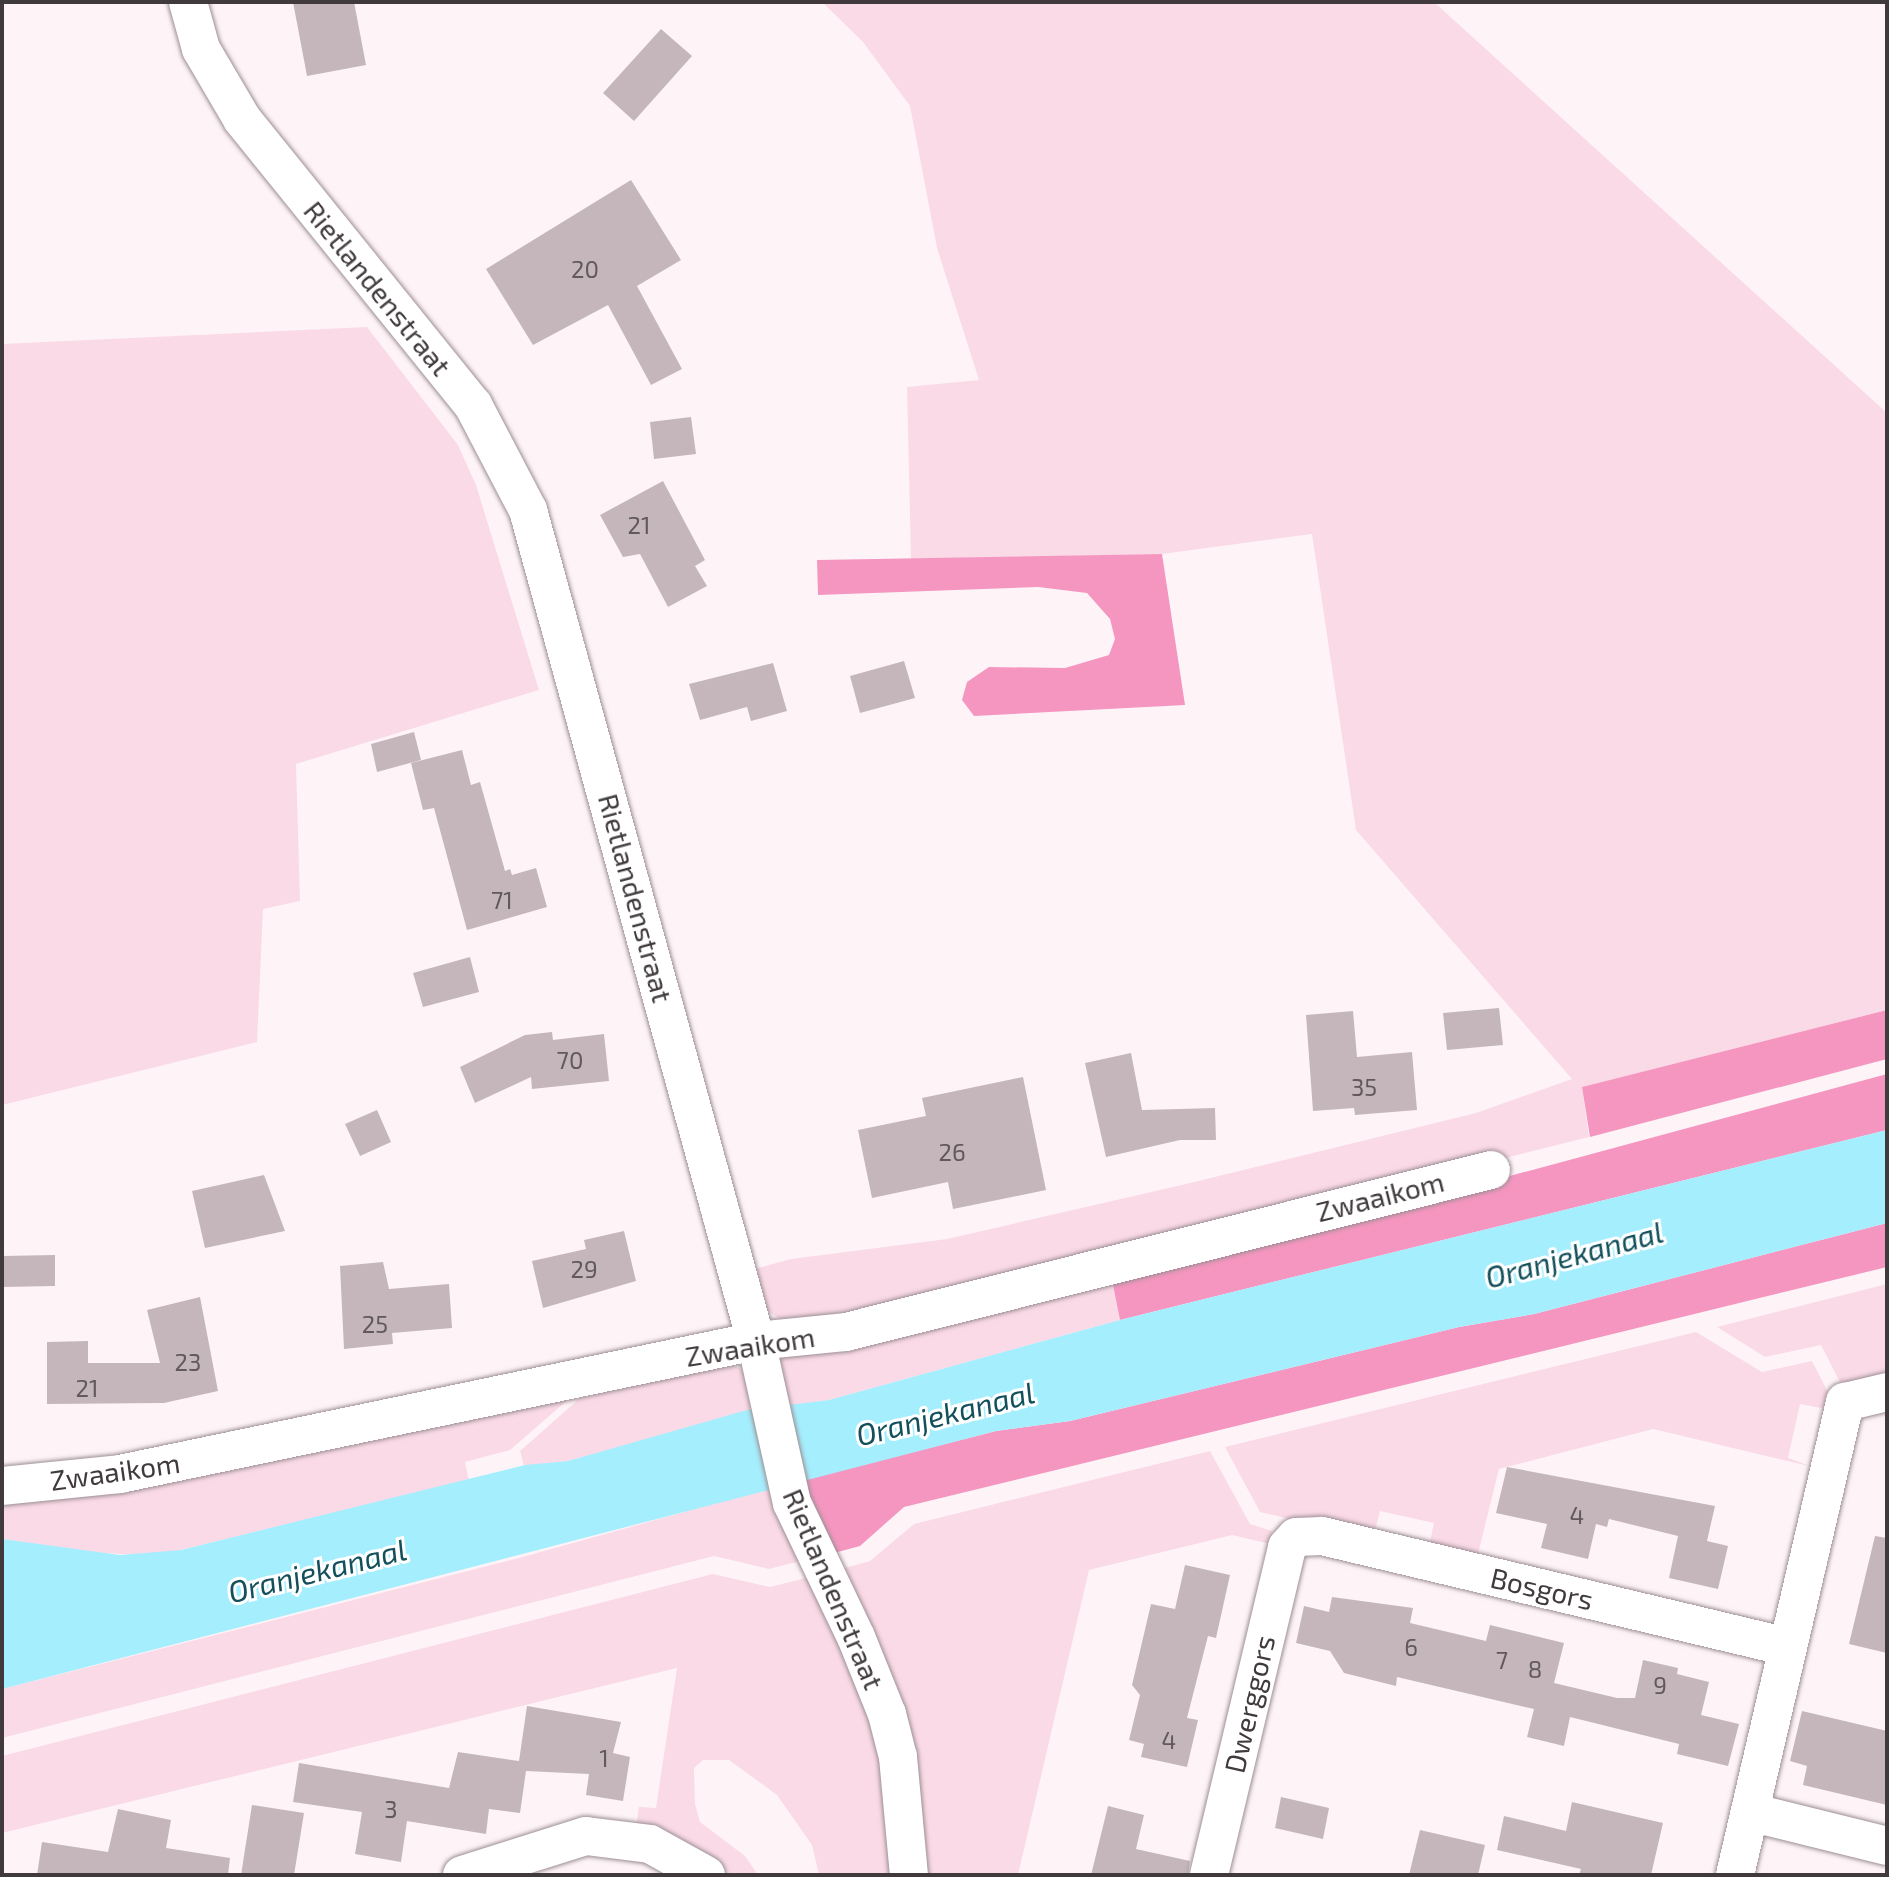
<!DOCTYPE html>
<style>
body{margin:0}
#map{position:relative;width:1889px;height:1877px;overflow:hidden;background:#fef4f8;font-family:"Exo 2",sans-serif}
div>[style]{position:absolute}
.green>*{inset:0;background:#fadae7}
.forest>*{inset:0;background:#f596c0}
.water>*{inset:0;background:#a5eefd}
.building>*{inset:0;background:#c5b6bc}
.roads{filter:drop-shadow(0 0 2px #9d8f94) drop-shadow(0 0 2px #9d8f94)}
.minor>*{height:38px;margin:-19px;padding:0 19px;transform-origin:19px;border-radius:19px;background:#fff}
span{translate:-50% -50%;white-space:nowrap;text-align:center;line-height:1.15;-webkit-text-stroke:6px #fff;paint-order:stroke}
.number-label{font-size:24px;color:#61595d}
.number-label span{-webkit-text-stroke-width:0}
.street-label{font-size:28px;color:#403a3d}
.water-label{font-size:30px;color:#13505b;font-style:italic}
.frame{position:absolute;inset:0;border:4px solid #403a3d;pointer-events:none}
</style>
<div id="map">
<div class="green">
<div style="clip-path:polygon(822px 2px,1434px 2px,1887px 413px,1887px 1010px,1582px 1087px,1589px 1137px,918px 1306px,786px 1323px,765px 1309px,748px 1271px,791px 1259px,947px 1239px,1186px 1184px,1476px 1113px,1572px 1079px,1356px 830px,1312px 534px,1162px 554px,911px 559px,907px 387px,979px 380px,937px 248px,910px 106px,863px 42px)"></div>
<div style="clip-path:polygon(367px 327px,458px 445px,476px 485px,539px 690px,296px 764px,300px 901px,263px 909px,257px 1042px,2px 1105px,2px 344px)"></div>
<div style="clip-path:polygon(1110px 1270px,1120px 1320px,829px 1400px,779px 1407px,781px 1357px)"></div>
<div style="clip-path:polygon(1887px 1284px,1887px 1381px,1845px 1392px,1821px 1345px,1765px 1357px,1717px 1327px)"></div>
<div style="clip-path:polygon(1696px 1332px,1762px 1372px,1812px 1361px,1830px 1396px,1826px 1409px,1800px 1404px,1788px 1458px,1813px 1467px,1653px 1429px,1499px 1469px,1476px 1562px,1428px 1551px,1434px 1523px,1380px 1511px,1373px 1538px,1260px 1512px,1225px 1447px)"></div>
<div style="clip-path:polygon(727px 1363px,744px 1370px,760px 1409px,568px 1461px,524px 1466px,520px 1451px,580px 1398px,593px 1396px,595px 1387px)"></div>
<div style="clip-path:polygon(578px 1391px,510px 1450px,465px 1462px,469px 1481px,155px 1556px,87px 1552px,2px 1539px,2px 1492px)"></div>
<div style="clip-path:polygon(1210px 1451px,1250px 1524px,1272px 1531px,1270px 1544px,1232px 1535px,1089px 1570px,1018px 1875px,920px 1875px,841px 1569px,870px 1561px,914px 1524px)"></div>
<div style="clip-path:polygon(774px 1487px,804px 1560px,769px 1569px,714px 1556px,2px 1738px,2px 1689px,519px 1558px)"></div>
<div style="clip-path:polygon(713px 1574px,770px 1587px,813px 1576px,878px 1733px,892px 1875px,819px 1875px,812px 1845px,777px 1795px,729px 1760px,703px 1760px,694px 1768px,695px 1804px,700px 1822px,745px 1856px,758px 1875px,724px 1875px,636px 1827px,639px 1807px,656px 1808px,677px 1668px,2px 1833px,2px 1756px)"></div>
</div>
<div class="forest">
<div style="clip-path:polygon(1162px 554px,1185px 705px,974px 716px,962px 700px,967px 682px,989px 667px,1065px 668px,1109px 655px,1115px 639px,1110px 619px,1087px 593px,1038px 587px,818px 595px,817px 560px)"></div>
<div style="clip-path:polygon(1887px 1010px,1887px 1059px,1590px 1137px,1582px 1087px)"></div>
<div style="clip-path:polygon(1887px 1074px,1887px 1130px,1120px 1320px,1110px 1270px,1495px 1180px)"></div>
<div style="clip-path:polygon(1887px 1223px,1887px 1267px,904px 1507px,860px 1546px,834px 1553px,799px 1481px,996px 1431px,1070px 1421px,1459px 1327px,1534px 1314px)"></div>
</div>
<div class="water">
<div style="clip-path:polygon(1887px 1130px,1887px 1223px,1534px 1314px,1459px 1327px,1070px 1421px,996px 1431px,2px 1689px,2px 1539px,120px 1555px,181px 1550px,525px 1465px,568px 1461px,747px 1410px,829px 1400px,1120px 1320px)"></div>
</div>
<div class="building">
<div style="clip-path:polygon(293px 2px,354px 2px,366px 65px,307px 76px)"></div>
<div style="clip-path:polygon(661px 29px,692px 56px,634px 121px,603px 93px)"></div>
<div style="clip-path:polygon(631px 180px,681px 260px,637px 286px,682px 369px,651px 385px,608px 305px,533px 345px,486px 269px)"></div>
<div style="clip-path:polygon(691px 417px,696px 454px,654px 459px,650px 422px)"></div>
<div style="clip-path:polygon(663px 481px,705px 560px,695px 566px,707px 586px,668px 607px,640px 554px,623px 557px,600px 515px)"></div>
<div style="clip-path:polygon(904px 661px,915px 698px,860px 713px,850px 676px)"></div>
<div style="clip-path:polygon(773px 663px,787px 711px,751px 721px,747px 707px,700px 720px,689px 684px)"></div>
<div style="clip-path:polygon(414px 732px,421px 760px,377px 772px,371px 744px)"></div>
<div style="clip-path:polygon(462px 750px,471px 785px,480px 782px,505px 871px,510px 869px,512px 875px,536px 868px,547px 907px,467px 930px,434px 808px,423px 810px,411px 763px)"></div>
<div style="clip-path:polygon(470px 957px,479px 992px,423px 1007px,413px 973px)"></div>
<div style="clip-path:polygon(1499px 1008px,1503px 1045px,1447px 1050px,1443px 1013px)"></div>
<div style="clip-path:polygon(1353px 1011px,1357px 1057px,1412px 1052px,1417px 1110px,1355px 1115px,1354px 1108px,1313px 1111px,1306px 1015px)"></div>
<div style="clip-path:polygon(552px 1032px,553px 1040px,604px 1034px,609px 1081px,532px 1089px,531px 1077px,475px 1103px,460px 1067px,525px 1035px)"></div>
<div style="clip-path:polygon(1131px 1053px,1142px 1110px,1215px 1108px,1216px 1140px,1180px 1140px,1106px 1157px,1085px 1063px)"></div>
<div style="clip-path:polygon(1023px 1077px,1046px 1190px,953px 1209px,948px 1182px,872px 1198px,858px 1130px,926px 1116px,922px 1098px)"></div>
<div style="clip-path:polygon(377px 1110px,391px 1142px,360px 1156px,345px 1124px)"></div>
<div style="clip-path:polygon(264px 1175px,285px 1231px,205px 1248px,192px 1191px)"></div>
<div style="clip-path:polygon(624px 1231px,636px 1281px,543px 1308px,532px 1261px,586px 1249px,584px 1240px)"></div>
<div style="clip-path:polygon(55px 1255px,55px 1286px,2px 1287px,2px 1256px)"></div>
<div style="clip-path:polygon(383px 1262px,389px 1289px,449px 1284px,452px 1328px,392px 1333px,393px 1344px,344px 1349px,340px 1266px)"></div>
<div style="clip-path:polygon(200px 1297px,218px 1391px,164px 1403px,47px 1404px,47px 1342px,88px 1341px,88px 1363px,160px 1363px,147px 1310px)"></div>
<div style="clip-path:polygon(1507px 1467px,1715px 1506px,1707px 1541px,1728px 1546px,1718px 1589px,1669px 1578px,1678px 1536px,1609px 1519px,1607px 1527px,1596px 1524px,1588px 1559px,1541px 1548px,1547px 1524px,1496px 1513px)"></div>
<div style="clip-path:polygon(1875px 1536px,1887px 1538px,1887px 1653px,1849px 1644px)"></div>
<div style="clip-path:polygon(1185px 1565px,1230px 1575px,1216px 1638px,1208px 1636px,1187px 1718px,1198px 1720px,1187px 1767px,1141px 1757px,1144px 1744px,1129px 1740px,1140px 1695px,1132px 1685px,1151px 1604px,1175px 1609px)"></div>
<div style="clip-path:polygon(1332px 1597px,1413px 1608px,1410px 1623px,1486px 1641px,1490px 1625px,1564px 1643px,1554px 1683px,1617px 1698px,1635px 1698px,1643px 1660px,1678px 1668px,1677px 1674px,1709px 1682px,1701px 1715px,1739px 1724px,1728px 1766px,1677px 1754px,1679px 1744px,1570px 1717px,1564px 1746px,1527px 1737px,1534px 1709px,1397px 1677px,1396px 1686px,1344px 1673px,1330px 1651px,1296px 1643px,1304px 1606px,1329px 1612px)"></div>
<div style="clip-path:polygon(527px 1706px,621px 1722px,613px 1753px,630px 1757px,623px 1801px,586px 1795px,589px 1774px,526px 1771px,520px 1813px,489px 1809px,486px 1834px,407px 1821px,401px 1862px,355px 1854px,362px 1812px,293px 1802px,299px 1763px,449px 1788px,458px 1752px,519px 1761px)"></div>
<div style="clip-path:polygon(1802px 1711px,1887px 1731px,1887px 1805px,1803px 1785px,1807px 1766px,1790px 1761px)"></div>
<div style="clip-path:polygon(1281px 1797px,1329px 1808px,1323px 1839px,1275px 1828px)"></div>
<div style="clip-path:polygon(1572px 1802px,1663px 1823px,1651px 1875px,1579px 1875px,1581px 1869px,1497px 1850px,1504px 1816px,1566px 1831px)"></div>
<div style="clip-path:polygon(252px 1805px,304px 1813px,294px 1875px,241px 1875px)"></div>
<div style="clip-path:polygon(1108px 1806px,1144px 1815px,1136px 1849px,1190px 1861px,1188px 1875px,1091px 1875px)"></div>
<div style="clip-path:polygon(118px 1809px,171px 1820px,166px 1848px,230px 1858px,228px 1875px,37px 1875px,42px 1842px,108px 1852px)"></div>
<div style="clip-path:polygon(1420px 1830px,1485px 1845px,1478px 1875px,1409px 1875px)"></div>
</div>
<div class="roads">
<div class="minor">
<div style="left:188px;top:2px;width:49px;rotate:74.5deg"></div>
<div style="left:201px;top:49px;width:81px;rotate:59.6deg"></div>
<div style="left:242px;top:119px;width:368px;rotate:51.1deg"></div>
<div style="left:473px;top:405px;width:119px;rotate:62.4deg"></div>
<div style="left:528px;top:510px;width:862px;rotate:74.66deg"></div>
<div style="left:756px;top:1341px;width:166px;rotate:77.5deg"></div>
<div style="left:792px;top:1503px;width:148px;rotate:64.5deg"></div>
<div style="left:856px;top:1637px;width:83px;rotate:68.1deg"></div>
<div style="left:887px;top:1714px;width:44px;rotate:75.7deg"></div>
<div style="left:898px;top:1757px;width:119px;rotate:84.7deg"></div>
<div style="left:2px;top:1486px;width:119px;rotate:-5.8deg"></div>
<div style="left:120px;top:1474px;width:650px;rotate:-11.81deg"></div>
<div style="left:756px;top:1341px;width:90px;rotate:-5.7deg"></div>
<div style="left:846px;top:1332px;width:665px;rotate:-14.1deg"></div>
<div style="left:1750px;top:1812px;width:141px;rotate:13.9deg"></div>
<div style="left:462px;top:1875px;width:130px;rotate:-17.5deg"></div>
<div style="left:586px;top:1836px;width:64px;rotate:7.1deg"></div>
<div style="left:650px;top:1844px;width:64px;rotate:29deg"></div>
<div style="left:1209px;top:1875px;width:337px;rotate:-76.6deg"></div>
<div style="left:1287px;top:1547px;width:13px;rotate:-48deg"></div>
<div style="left:1296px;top:1537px;width:26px;rotate:-2deg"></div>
<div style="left:1322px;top:1536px;width:479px;rotate:13.4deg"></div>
<div style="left:1735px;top:1875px;width:486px;rotate:-76.9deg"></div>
<div style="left:1845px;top:1402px;width:43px;rotate:-13.4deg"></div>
</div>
</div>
<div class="number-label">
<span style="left:585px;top:269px">20</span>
<span style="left:639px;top:525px">21</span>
<span style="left:502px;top:900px">71</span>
<span style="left:570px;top:1060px">70</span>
<span style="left:1364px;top:1087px">35</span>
<span style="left:952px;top:1152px">26</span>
<span style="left:584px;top:1269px">29</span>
<span style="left:375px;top:1324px">25</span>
<span style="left:188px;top:1362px">23</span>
<span style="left:87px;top:1388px">21</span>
<span style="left:1577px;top:1515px">4</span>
<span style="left:1411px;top:1647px">6</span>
<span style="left:1502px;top:1660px">7</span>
<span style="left:1535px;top:1669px">8</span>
<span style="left:1660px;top:1685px">9</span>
<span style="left:1169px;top:1740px">4</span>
<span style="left:604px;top:1758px">1</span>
<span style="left:391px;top:1809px">3</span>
</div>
<div class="street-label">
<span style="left:378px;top:288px;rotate:51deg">Rietlandenstraat</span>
<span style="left:636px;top:898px;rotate:75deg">Rietlandenstraat</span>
<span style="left:1380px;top:1196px;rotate:-14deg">Zwaaikom</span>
<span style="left:750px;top:1346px;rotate:-9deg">Zwaaikom</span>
<span style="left:115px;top:1471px;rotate:-8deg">Zwaaikom</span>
<span style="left:1542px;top:1588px;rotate:13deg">Bosgors</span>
<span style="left:834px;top:1589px;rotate:67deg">Rietlandenstraat</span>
<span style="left:1249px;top:1704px;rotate:-77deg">Dwerggors</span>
</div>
<div class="water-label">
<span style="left:1574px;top:1254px;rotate:-15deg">Oranjekanaal</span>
<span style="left:945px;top:1413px;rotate:-14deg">Oranjekanaal</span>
<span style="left:317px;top:1570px;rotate:-14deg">Oranjekanaal</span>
</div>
<div class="frame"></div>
</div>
